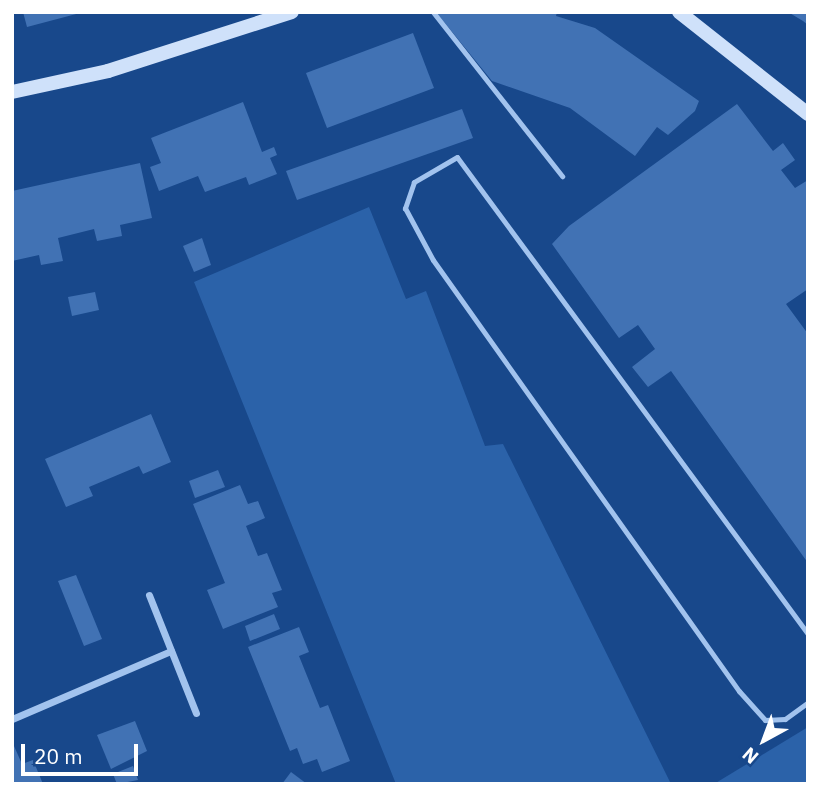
<!DOCTYPE html>
<style>
body{margin:0}
#map{position:relative;width:820px;height:796px;overflow:hidden;background:#18488b;font-family:"IBM Plex Sans",sans-serif}
div>[style]{position:absolute}
.green>*{inset:0;background:#2b62a9}
.building>*{inset:0;background:#4172b4}
.lane>*{height:5px;margin:-2.5px;padding:0 2.5px;transform-origin:2.5px;border-radius:2.5px;background:#a2c3ee}
.street>*{height:7px;margin:-3.5px;padding:0 3.5px;transform-origin:3.5px;border-radius:3.5px;background:#a2c3ee}
.secondary>*{height:14px;margin:-7px;padding:0 7px;transform-origin:7px;border-radius:7px;background:#cfe1fa}
span{translate:-50% -50%;white-space:nowrap;text-align:center;line-height:1.15;-webkit-text-stroke:7px #18488b;paint-order:stroke}
.frame{position:absolute;inset:0;border:14px solid #fff;pointer-events:none}
.north{position:absolute;left:729px;top:705px;width:70px;height:70px;-webkit-text-stroke:5px #18488b;paint-order:stroke;rotate:221deg;font-size:19px;font-weight:700;line-height:28px;text-align:center;color:#fff}
.north::after{content:'';display:block;margin:auto;width:24px;height:32px;background:#fff;clip-path:polygon(50% 0,100% 100%,50% 72%,0 100%)}
.scale{position:absolute;left:21px;top:744px;width:117px;height:32px;box-sizing:border-box;border:4px solid #fff;border-top:0;padding-left:9px;font-size:21px;line-height:24px;white-space:nowrap;color:#fff;-webkit-text-stroke:5px #18488b;paint-order:stroke}
</style>
<div id="map">
<div class="green">
<div style="clip-path:polygon(369px 207px,406px 299px,426px 291px,485px 446px,503px 444px,671px 784px,396px 784px,194px 282px)"></div>
<div style="clip-path:polygon(808px 727px,808px 784px,714px 784px)"></div>
</div>
<div class="building">
<div style="clip-path:polygon(23px 12px,80px 12px,80px 13px,27px 27px)"></div>
<div style="clip-path:polygon(436px 12px,557px 12px,556px 16px,595px 28px,699px 101px,695px 111px,668px 135px,657px 127px,635px 156px,570px 108px,492px 81px)"></div>
<div style="clip-path:polygon(788px 12px,808px 12px,808px 25px,803px 21px)"></div>
<div style="clip-path:polygon(413px 33px,434px 88px,327px 128px,306px 73px)"></div>
<div style="clip-path:polygon(243px 102px,262px 152px,274px 147px,277px 155px,270px 158px,277px 174px,249px 185px,246px 177px,205px 192px,198px 176px,159px 191px,150px 167px,161px 163px,151px 138px)"></div>
<div style="clip-path:polygon(737px 104px,773px 151px,783px 143px,795px 160px,781px 170px,795px 188px,808px 180px,808px 289px,786px 304px,808px 334px,808px 563px,671px 371px,648px 387px,632px 367px,655px 349px,638px 325px,619px 338px,552px 244px,569px 226px)"></div>
<div style="clip-path:polygon(462px 109px,473px 138px,297px 200px,286px 171px)"></div>
<div style="clip-path:polygon(140px 163px,152px 218px,120px 225px,122px 236px,97px 241px,94px 229px,58px 238px,63px 261px,41px 265px,39px 255px,12px 261px,12px 191px)"></div>
<div style="clip-path:polygon(202px 238px,211px 265px,194px 272px,183px 246px)"></div>
<div style="clip-path:polygon(95px 292px,99px 310px,72px 316px,68px 297px)"></div>
<div style="clip-path:polygon(151px 414px,171px 462px,143px 474px,139px 466px,89px 487px,93px 496px,66px 507px,45px 459px)"></div>
<div style="clip-path:polygon(218px 470px,225px 487px,195px 498px,189px 481px)"></div>
<div style="clip-path:polygon(240px 485px,248px 504px,258px 501px,265px 518px,246px 526px,258px 556px,267px 553px,282px 590px,272px 593px,278px 607px,223px 629px,207px 590px,225px 583px,193px 504px)"></div>
<div style="clip-path:polygon(76px 575px,102px 639px,84px 646px,58px 581px)"></div>
<div style="clip-path:polygon(274px 614px,280px 629px,250px 641px,245px 626px)"></div>
<div style="clip-path:polygon(299px 627px,309px 652px,299px 656px,320px 708px,328px 705px,350px 761px,322px 772px,317px 759px,303px 764px,297px 748px,290px 751px,248px 647px)"></div>
<div style="clip-path:polygon(135px 721px,147px 751px,111px 769px,97px 735px)"></div>
<div style="clip-path:polygon(14px 746px,22px 764px,33px 760px,43px 784px,12px 784px)"></div>
<div style="clip-path:polygon(133px 766px,138px 780px,117px 784px,113px 774px)"></div>
<div style="clip-path:polygon(291px 772px,307px 784px,282px 784px)"></div>
</div>
<div class="lane">
<div style="left:433px;top:12px;width:209px;rotate:51.8deg"></div>
<div style="left:808px;top:634px;width:592px;rotate:-126.35deg"></div>
<div style="left:457px;top:157px;width:50px;rotate:149.8deg"></div>
<div style="left:414px;top:182px;width:28px;rotate:109deg"></div>
<div style="left:405px;top:208px;width:59px;rotate:61.7deg"></div>
<div style="left:433px;top:260px;width:529px;rotate:54.63deg"></div>
<div style="left:739px;top:691px;width:39px;rotate:48deg"></div>
<div style="left:765px;top:720px;width:20px;rotate:-3deg"></div>
<div style="left:785px;top:719px;width:29px;rotate:-36deg"></div>
</div>
<div class="street">
<div style="left:149px;top:595px;width:127px;rotate:68.3deg"></div>
<div style="left:12px;top:719px;width:173px;rotate:-23.2deg"></div>
</div>
<div class="secondary">
<div style="left:679px;top:12px;width:164px;rotate:38.3deg"></div>
<div style="left:12px;top:92px;width:98px;rotate:-12.3deg"></div>
<div style="left:108px;top:71px;width:193px;rotate:-17.8deg"></div>
</div>
<div class="frame"></div>
<div class="north">N</div>
<div class="scale">20 m</div>
</div>
